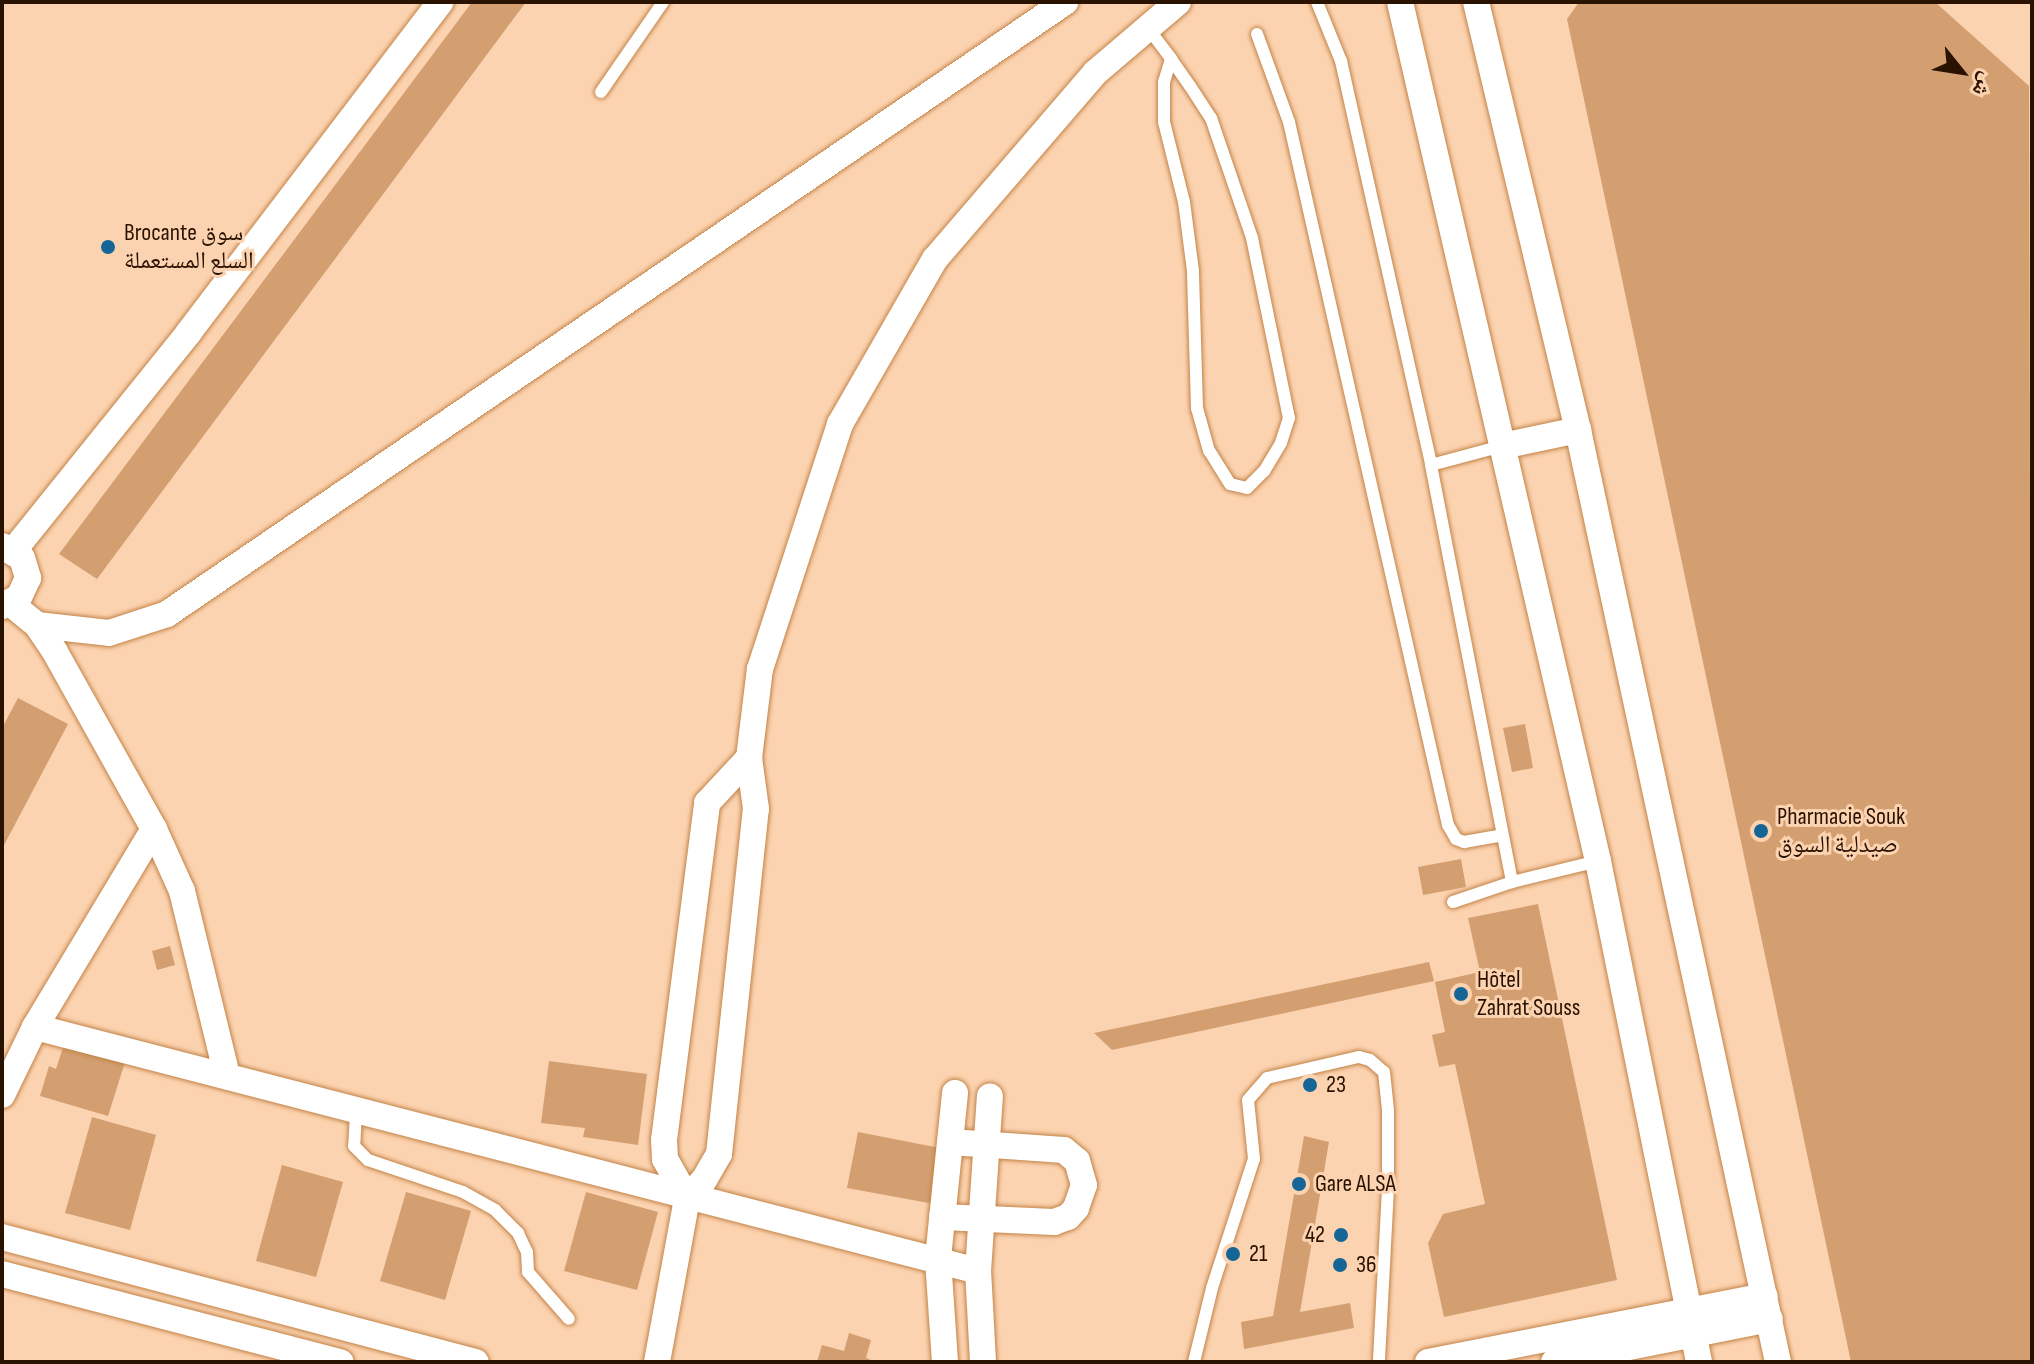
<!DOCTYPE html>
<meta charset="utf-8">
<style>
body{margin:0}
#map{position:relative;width:2034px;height:1364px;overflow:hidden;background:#fcd3b0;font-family:"Sofia Sans Condensed","Noto Naskh Arabic",sans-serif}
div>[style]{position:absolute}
.building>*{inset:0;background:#d39f71}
.roads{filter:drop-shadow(0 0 2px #c38347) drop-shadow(0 0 2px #c38347)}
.service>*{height:12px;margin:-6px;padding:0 6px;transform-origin:6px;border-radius:6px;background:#fff}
.minor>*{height:26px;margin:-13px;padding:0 13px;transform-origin:13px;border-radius:13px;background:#fff}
.dots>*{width:22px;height:22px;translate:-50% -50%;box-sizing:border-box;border:4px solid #fcd3b0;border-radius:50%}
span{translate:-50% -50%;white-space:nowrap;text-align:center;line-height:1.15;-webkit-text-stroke:6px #fcd3b0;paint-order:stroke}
.poi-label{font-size:24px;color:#2a1200}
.left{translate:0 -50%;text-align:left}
.right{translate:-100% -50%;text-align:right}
.frame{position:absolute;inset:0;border:4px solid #2a1200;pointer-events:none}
.north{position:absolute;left:1922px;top:32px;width:80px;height:80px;-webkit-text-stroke:6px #fcd3b0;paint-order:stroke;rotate:120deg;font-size:22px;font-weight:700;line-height:32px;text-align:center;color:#2a1200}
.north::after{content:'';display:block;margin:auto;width:28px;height:36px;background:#2a1200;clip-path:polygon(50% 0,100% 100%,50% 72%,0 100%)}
</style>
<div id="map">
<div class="building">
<div style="clip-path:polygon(472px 2px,526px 2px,97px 579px,59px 554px)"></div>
<div style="clip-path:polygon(1579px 2px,1935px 2px,2029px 86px,2032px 1362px,1851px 1362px,1567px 19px)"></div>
<div style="clip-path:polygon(18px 698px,68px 724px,2px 849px,2px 728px)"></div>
<div style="clip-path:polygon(1525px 724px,1533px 768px,1512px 772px,1503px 728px)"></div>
<div style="clip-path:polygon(1461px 859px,1466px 887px,1423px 895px,1418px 867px)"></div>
<div style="clip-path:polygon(1538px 904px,1617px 1280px,1444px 1317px,1428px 1243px,1443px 1214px,1485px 1204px,1455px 1064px,1439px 1067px,1432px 1035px,1445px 1032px,1435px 982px,1480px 972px,1468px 918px)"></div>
<div style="clip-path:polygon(170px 946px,175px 965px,157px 970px,152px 951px)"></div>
<div style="clip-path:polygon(1429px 962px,1434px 981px,1112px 1050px,1094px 1033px)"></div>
<div style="clip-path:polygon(65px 1041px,126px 1059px,108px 1116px,40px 1096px,49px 1066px,56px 1069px)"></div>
<div style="clip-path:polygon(549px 1061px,647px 1074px,638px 1145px,583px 1137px,585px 1128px,541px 1123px)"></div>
<div style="clip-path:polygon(92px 1117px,156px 1135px,130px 1230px,65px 1213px)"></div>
<div style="clip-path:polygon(858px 1132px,945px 1149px,934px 1204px,847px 1188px)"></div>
<div style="clip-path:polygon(1304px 1136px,1329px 1142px,1300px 1312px,1350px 1303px,1354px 1328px,1244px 1349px,1241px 1322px,1273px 1316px)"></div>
<div style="clip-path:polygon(282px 1165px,343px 1182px,316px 1277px,256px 1261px)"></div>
<div style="clip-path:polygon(406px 1192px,471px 1211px,445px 1300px,380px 1281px)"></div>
<div style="clip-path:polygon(586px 1192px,658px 1212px,637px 1290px,564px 1271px)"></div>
<div style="clip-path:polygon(849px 1333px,871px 1340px,866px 1358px,876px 1362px,817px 1362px,822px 1345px,844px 1351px)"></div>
</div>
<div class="roads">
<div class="service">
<div style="left:1317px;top:2px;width:64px;rotate:67.9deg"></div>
<div style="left:1341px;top:61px;width:414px;rotate:77.4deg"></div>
<div style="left:1431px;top:465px;width:425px;rotate:79deg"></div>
<div style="left:1148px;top:28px;width:39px;rotate:53deg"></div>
<div style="left:1171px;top:59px;width:33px;rotate:55deg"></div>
<div style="left:1190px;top:86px;width:38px;rotate:57deg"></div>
<div style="left:1211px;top:118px;width:127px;rotate:71.1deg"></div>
<div style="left:1252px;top:238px;width:184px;rotate:78.4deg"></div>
<div style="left:1289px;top:418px;width:26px;rotate:108deg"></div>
<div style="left:1281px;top:443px;width:33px;rotate:121deg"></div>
<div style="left:1264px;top:471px;width:24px;rotate:135deg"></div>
<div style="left:1247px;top:488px;width:17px;rotate:-167deg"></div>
<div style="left:1230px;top:484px;width:39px;rotate:-122deg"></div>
<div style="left:1209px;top:451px;width:45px;rotate:-105.6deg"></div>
<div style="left:1197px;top:408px;width:137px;rotate:-91.7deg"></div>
<div style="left:1193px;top:271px;width:70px;rotate:-97.4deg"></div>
<div style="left:1184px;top:202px;width:82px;rotate:-104deg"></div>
<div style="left:1164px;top:122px;width:40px;rotate:-90deg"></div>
<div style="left:1164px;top:82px;width:24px;rotate:-73deg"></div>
<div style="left:1257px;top:34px;width:94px;rotate:70deg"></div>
<div style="left:1289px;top:122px;width:721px;rotate:77.26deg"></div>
<div style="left:1448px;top:825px;width:16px;rotate:60deg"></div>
<div style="left:1456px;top:839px;width:9px;rotate:21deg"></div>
<div style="left:1464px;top:842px;width:39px;rotate:-10deg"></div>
<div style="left:601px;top:92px;width:109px;rotate:-55.4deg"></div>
<div style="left:1431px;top:465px;width:73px;rotate:-15deg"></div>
<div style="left:1453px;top:902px;width:62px;rotate:-18.7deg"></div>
<div style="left:1512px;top:882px;width:89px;rotate:-13.7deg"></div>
<div style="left:356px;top:1112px;width:34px;rotate:93deg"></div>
<div style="left:354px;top:1146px;width:20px;rotate:45deg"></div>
<div style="left:368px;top:1160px;width:100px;rotate:18.6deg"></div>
<div style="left:463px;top:1192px;width:37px;rotate:29deg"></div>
<div style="left:495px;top:1210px;width:33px;rotate:45deg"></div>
<div style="left:518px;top:1233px;width:21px;rotate:65deg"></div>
<div style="left:527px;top:1252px;width:20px;rotate:87deg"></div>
<div style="left:528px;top:1272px;width:62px;rotate:48.9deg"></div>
<div style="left:1194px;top:1362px;width:76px;rotate:-76.3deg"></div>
<div style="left:1212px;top:1288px;width:136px;rotate:-72deg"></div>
<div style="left:1254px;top:1159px;width:59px;rotate:-95.8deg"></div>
<div style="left:1248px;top:1100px;width:29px;rotate:-49deg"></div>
<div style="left:1267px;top:1078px;width:94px;rotate:-12.9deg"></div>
<div style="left:1359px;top:1057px;width:11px;rotate:15deg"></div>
<div style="left:1370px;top:1060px;width:18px;rotate:41deg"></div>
<div style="left:1384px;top:1072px;width:39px;rotate:84deg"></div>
<div style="left:1388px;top:1111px;width:77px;rotate:90deg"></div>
<div style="left:1388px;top:1188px;width:174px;rotate:93deg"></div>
</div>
<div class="minor">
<div style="left:1400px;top:2px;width:882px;rotate:77.02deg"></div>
<div style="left:1598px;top:861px;width:511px;rotate:78.6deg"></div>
<div style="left:1476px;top:2px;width:440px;rotate:76.6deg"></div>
<div style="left:1578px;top:430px;width:953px;rotate:77.89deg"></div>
<div style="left:1502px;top:446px;width:78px;rotate:-11.9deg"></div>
<div style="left:2px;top:546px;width:23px;rotate:31deg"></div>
<div style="left:22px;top:558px;width:21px;rotate:73deg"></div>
<div style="left:28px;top:578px;width:21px;rotate:115deg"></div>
<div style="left:19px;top:597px;width:19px;rotate:152deg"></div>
<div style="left:14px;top:550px;width:280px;rotate:-51.2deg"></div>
<div style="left:189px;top:332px;width:415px;rotate:-52.7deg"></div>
<div style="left:10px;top:603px;width:35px;rotate:39deg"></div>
<div style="left:37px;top:625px;width:32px;rotate:56deg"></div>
<div style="left:55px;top:652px;width:203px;rotate:60.8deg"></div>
<div style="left:154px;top:829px;width:68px;rotate:65.7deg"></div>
<div style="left:182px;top:891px;width:190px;rotate:76.3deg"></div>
<div style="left:37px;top:625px;width:72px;rotate:6.3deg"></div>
<div style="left:109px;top:633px;width:61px;rotate:-18.1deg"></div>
<div style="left:167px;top:614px;width:1087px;rotate:-34.27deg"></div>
<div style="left:35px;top:1027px;width:231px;rotate:-59deg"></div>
<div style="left:2px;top:1095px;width:76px;rotate:-64.1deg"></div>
<div style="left:35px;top:1027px;width:974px;rotate:14.51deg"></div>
<div style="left:687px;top:1198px;width:45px;rotate:-119.4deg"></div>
<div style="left:665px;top:1159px;width:19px;rotate:-93deg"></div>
<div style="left:664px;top:1140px;width:340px;rotate:-82.7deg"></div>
<div style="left:707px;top:803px;width:62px;rotate:-47deg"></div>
<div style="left:942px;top:1217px;width:112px;rotate:2.6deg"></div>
<div style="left:1054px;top:1222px;width:15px;rotate:-20deg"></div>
<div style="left:1068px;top:1217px;width:12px;rotate:-48deg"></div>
<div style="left:1076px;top:1208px;width:24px;rotate:-71deg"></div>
<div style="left:1084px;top:1185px;width:25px;rotate:-106deg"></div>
<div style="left:1077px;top:1161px;width:17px;rotate:-140deg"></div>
<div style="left:1064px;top:1150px;width:114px;rotate:-176deg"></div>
<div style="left:2px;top:1237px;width:490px;rotate:14.8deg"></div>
<div style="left:2px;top:1274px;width:350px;rotate:14.6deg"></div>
<div style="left:657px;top:1362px;width:167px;rotate:-79.6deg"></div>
<div style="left:687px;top:1198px;width:25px;rotate:-47deg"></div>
<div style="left:704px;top:1180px;width:30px;rotate:-60deg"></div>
<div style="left:719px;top:1154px;width:347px;rotate:-83.9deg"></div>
<div style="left:756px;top:809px;width:51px;rotate:-97.8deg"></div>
<div style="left:749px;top:758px;width:90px;rotate:-83deg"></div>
<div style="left:760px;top:669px;width:258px;rotate:-71.9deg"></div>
<div style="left:840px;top:424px;width:190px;rotate:-60.1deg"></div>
<div style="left:935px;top:259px;width:245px;rotate:-49.3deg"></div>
<div style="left:1095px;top:73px;width:109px;rotate:-40.5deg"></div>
<div style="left:945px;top:1362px;width:104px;rotate:-93.9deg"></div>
<div style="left:938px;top:1258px;width:166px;rotate:-84.1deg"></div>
<div style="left:983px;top:1362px;width:91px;rotate:-93.1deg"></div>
<div style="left:978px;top:1271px;width:175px;rotate:-86.1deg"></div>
<div style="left:1428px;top:1362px;width:343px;rotate:-11.1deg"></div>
<div style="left:1554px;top:1362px;width:220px;rotate:-11.3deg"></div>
</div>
</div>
<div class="dots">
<div style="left:108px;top:247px;background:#156597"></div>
<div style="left:1761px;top:831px;background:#156597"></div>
<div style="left:1461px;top:994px;background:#156597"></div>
<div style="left:1310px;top:1085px;background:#156597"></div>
<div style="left:1299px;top:1184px;background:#156597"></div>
<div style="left:1341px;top:1235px;background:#156597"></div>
<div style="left:1233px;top:1254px;background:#156597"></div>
<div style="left:1340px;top:1265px;background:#156597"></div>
</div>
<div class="poi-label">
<span class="left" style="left:124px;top:247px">Brocante سوق<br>السلع المستعملة</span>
<span class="left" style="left:1777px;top:831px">Pharmacie Souk<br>صيدلية السوق</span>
<span class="left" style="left:1477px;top:994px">Hôtel<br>Zahrat Souss</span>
<span class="left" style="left:1326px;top:1085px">23</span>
<span class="left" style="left:1315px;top:1184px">Gare ALSA</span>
<span class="right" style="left:1325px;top:1235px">42</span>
<span class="left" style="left:1249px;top:1254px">21</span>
<span class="left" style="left:1356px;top:1265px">36</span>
</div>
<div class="frame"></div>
<div class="north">ش</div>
</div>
